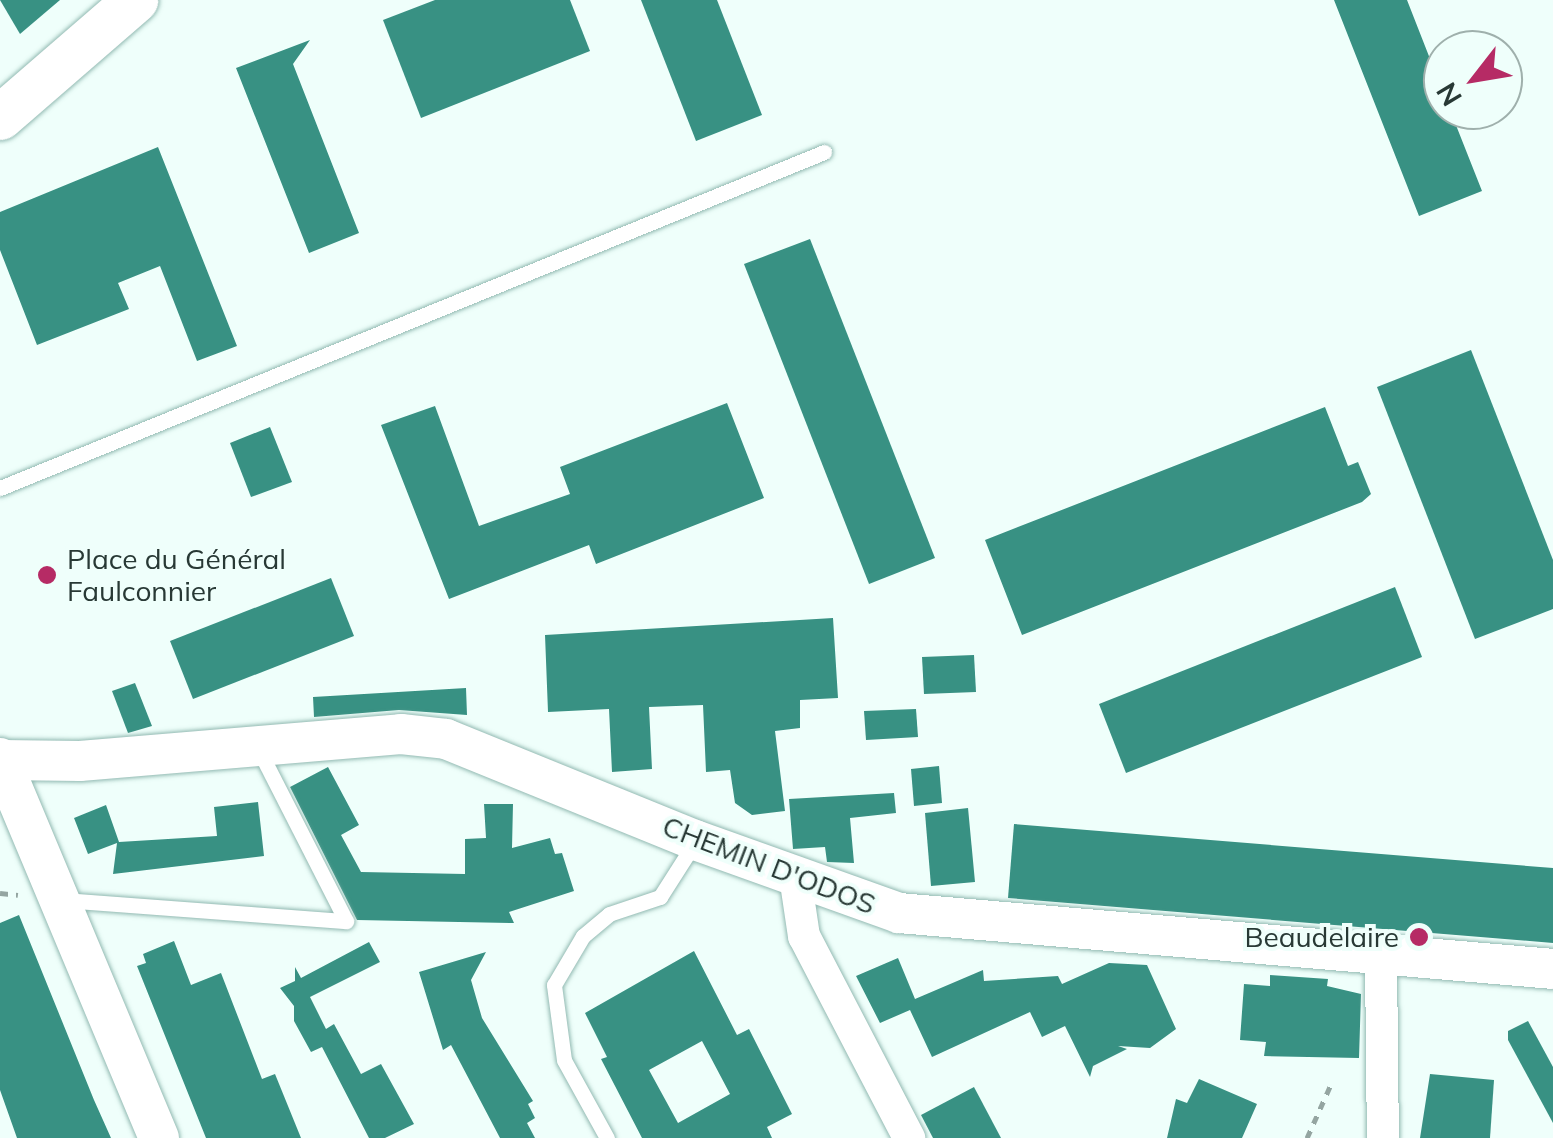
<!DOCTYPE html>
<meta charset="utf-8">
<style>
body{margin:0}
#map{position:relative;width:1553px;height:1138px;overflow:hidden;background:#effffb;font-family:Mulish,sans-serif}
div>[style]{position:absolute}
.building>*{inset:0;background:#389183}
.path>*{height:5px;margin-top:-2.5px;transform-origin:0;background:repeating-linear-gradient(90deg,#94a5a1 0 8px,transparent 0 16px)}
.roads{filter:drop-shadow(0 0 2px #92bab2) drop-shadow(0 0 2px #92bab2)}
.service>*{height:15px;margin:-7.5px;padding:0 7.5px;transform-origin:7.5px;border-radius:7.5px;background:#fff}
.minor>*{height:32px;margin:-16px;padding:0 16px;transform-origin:16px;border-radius:16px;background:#fff}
.tertiary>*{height:40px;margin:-20px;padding:0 20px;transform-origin:20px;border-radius:20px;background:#fff}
.secondary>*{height:45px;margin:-22.5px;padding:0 22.5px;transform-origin:22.5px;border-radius:22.5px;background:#fff}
.dots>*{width:28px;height:28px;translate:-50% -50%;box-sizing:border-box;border:5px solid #effffb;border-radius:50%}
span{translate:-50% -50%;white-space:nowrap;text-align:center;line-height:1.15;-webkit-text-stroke:8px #effffb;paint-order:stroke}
.poi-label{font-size:28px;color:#283935}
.left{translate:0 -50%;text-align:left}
.right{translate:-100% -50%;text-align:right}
.street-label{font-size:28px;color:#283935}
.north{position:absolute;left:1423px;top:30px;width:100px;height:100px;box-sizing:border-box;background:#effffb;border:2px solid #9fb0ac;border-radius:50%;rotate:239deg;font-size:28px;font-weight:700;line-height:40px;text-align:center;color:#283935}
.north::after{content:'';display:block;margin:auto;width:35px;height:45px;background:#b62b65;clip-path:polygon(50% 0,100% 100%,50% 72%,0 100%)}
</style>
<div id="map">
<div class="building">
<div style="clip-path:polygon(0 0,60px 0,20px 34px)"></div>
<div style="clip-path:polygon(435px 0,570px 0,590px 51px,421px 118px,383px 20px)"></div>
<div style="clip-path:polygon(641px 0,717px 0,762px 115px,696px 141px)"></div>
<div style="clip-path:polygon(1334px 0,1407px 0,1443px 92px,1443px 110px,1450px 110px,1482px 191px,1419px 216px)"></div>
<div style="clip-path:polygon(310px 40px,293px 64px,359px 233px,309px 253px,236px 68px)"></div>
<div style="clip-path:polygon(158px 147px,237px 346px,197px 361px,160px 266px,118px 283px,129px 309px,37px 345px,0 250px,0 212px)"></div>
<div style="clip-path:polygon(810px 239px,935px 558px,869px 584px,744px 264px)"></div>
<div style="clip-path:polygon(1471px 350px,1553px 560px,1553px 609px,1475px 639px,1377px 387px)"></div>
<div style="clip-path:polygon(727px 403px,764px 498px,596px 564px,589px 545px,449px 599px,381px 425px,435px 406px,479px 526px,570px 494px,560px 467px)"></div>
<div style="clip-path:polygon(1325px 407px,1348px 466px,1358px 462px,1371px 494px,1362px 502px,1022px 635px,985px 540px)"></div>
<div style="clip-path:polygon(270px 427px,292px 482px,251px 497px,230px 443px)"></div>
<div style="clip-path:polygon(331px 578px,354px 636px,193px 699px,170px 641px)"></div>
<div style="clip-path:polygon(1395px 587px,1422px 657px,1126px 773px,1099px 704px)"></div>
<div style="clip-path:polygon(833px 618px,838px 698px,800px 700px,800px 728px,775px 731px,785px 811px,752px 815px,735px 803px,730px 770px,706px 772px,703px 705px,649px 707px,652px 769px,612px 772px,609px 709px,548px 712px,545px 635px)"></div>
<div style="clip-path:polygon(974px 655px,976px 692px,924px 694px,922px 657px)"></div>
<div style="clip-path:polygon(135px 683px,152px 726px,128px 733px,112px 691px)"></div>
<div style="clip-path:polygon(466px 688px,467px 715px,399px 710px,314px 717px,313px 697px)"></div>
<div style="clip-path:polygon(916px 709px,918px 737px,866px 740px,864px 711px)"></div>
<div style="clip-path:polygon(939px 766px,942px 803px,914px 806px,911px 769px)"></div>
<div style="clip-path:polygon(328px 767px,359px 825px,341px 835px,361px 872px,465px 874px,465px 839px,486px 838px,484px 804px,513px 804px,512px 848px,550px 838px,555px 854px,562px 853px,574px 891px,509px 912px,514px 923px,357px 920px,290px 787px)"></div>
<div style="clip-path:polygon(894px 793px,896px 813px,850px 818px,854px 863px,827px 862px,825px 847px,793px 849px,789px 799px)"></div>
<div style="clip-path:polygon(258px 802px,264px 856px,113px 874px,117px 843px,88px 854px,74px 818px,106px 805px,119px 842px,217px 836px,214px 807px)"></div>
<div style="clip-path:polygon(968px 808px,975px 882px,931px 886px,925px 813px)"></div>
<div style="clip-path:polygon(1014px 824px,1553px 868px,1553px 943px,1008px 898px)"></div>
<div style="clip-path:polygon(19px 915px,94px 1100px,111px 1138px,17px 1138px,0 1090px,0 923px)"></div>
<div style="clip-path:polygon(174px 941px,191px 985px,221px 973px,262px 1079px,275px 1074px,301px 1138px,206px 1138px,137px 966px,146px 963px,143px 954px)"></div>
<div style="clip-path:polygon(369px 942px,380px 962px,310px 997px,326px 1029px,334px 1024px,361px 1074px,381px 1064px,414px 1124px,385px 1138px,369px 1138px,322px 1047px,311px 1052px,294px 1021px,294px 1006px,280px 988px,295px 981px,295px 967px,301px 978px)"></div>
<div style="clip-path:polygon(evenodd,694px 951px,737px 1035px,749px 1029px,792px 1114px,767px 1127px,772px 1138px,642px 1138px,601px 1059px,607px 1057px,585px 1013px,694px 951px,702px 1041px,730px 1094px,678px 1123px,649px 1070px,702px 1041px)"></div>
<div style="clip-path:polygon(486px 952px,471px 980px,482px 1018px,533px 1101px,528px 1104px,535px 1118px,527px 1123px,535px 1138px,500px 1138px,451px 1045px,443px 1050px,419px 972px)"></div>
<div style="clip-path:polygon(898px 958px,915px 999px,983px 970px,984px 981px,1058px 976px,1062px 984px,1109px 963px,1147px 965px,1176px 1029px,1150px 1048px,1118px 1046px,1127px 1049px,1093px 1066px,1090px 1077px,1065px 1026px,1042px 1037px,1030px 1012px,932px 1057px,910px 1010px,880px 1023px,856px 976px)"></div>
<div style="clip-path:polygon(1270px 975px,1328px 979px,1327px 986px,1361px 994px,1359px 1058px,1264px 1056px,1266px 1042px,1240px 1040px,1244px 984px,1270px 986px)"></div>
<div style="clip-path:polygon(1528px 1021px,1553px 1067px,1553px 1123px,1508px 1040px,1508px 1031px)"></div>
<div style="clip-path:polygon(1430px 1074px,1494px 1080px,1490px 1138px,1420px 1138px)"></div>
<div style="clip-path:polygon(1199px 1079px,1257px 1104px,1242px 1138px,1167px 1138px,1176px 1099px,1187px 1103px)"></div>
<div style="clip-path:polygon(974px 1087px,1001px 1138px,933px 1138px,921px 1115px)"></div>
</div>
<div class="path">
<div style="left:0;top:893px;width:18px;rotate:6deg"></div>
<div style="left:1307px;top:1138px;width:61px;rotate:-65.9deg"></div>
</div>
<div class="roads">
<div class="service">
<div style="left:0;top:488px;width:890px;rotate:-22.18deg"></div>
<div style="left:64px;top:900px;width:283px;rotate:4.3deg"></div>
<div style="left:346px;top:921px;width:194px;rotate:-117deg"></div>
<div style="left:607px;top:1138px;width:89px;rotate:-118.9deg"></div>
<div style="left:564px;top:1060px;width:76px;rotate:-97.6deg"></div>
<div style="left:554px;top:985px;width:57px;rotate:-59.4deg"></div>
<div style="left:583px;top:936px;width:34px;rotate:-40deg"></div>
<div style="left:609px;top:914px;width:54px;rotate:-18.4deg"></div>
<div style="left:660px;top:897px;width:65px;rotate:-57.5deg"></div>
</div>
<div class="minor">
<div style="left:795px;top:876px;width:61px;rotate:81.5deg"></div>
<div style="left:804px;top:936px;width:228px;rotate:62.5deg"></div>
<div style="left:1381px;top:958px;width:180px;rotate:89.4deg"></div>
</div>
<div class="tertiary">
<div style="left:0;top:758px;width:412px;rotate:67.3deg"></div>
<div style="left:1px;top:760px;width:79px;rotate:0.7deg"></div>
<div style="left:80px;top:761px;width:322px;rotate:-4.8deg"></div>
<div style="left:401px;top:734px;width:45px;rotate:6.3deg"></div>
<div style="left:446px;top:739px;width:269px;rotate:22.1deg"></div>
<div style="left:695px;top:840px;width:217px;rotate:19.7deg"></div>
<div style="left:899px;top:913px;width:656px;rotate:4.89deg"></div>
</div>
<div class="secondary">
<div style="left:0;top:117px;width:179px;rotate:-40.9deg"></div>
</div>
</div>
<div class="dots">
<div style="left:47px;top:575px;background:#b62b65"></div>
<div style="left:1419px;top:937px;background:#b62b65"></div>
</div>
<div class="poi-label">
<span class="left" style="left:67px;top:575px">Place du Général<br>Faulconnier</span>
<span class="right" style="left:1399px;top:937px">Beaudelaire</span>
</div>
<div class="street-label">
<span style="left:769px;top:865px;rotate:21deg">CHEMIN D'ODOS</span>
</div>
<div class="north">N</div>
</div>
